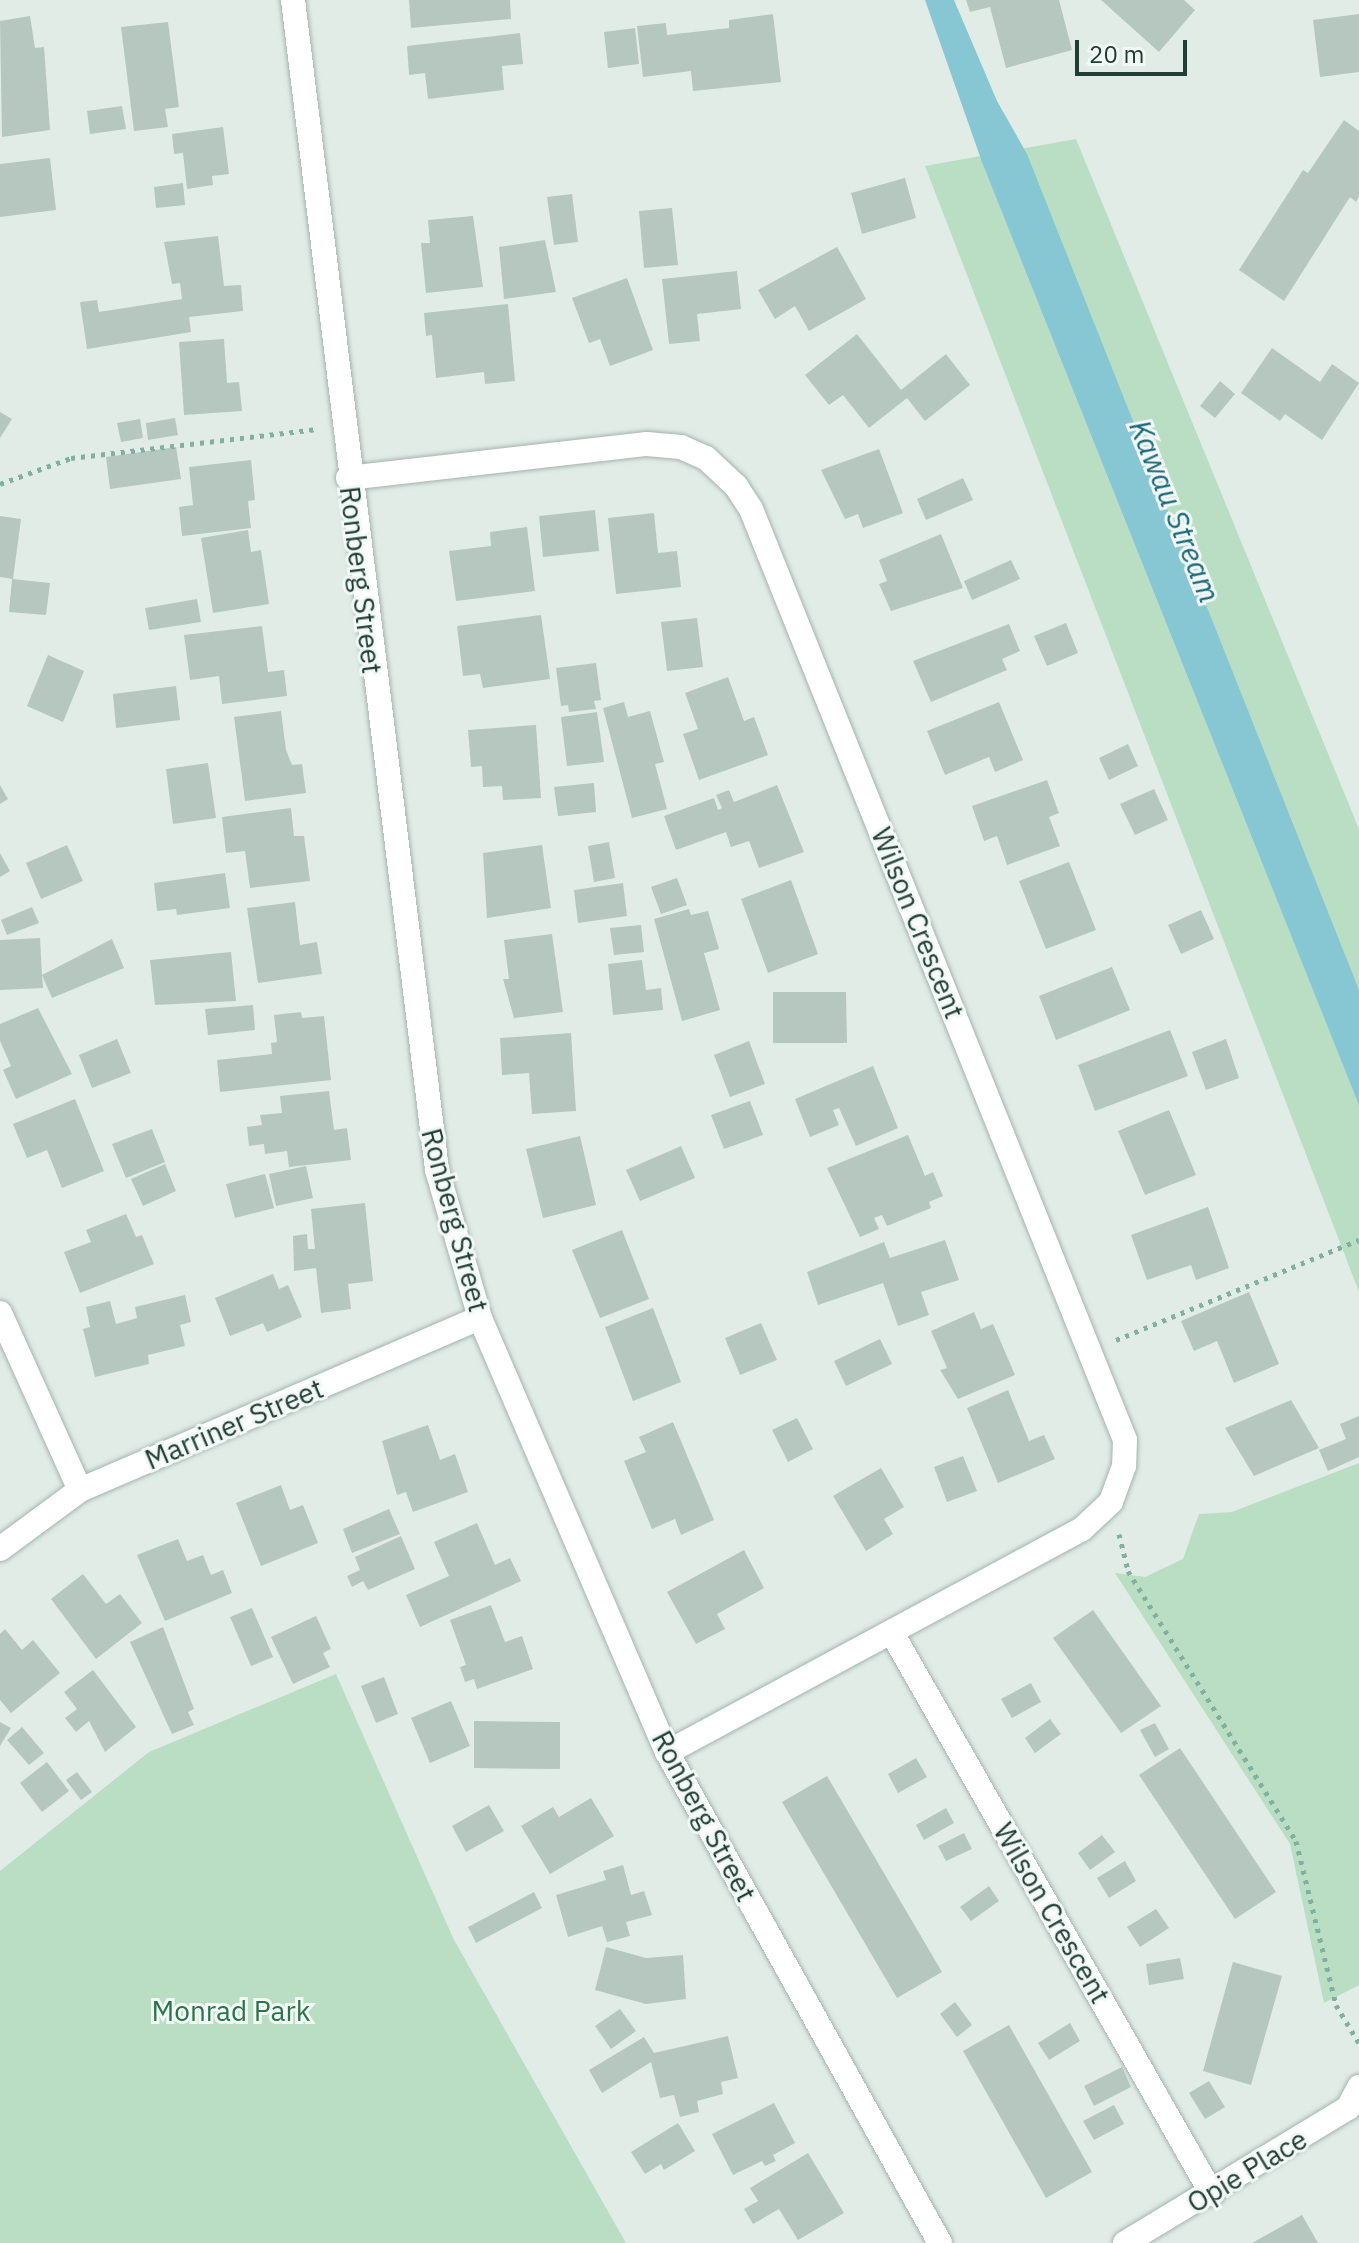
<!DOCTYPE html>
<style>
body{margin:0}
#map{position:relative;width:1359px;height:2243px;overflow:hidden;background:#e1ece7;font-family:"IBM Plex Sans",sans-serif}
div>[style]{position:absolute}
.green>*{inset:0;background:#b9dec4}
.water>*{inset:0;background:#87c6d3}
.building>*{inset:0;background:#b6c7c0}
.path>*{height:5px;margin-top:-2.5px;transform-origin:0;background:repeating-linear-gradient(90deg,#81b0a2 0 4px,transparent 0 10px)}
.roads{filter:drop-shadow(0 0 2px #a4b4ae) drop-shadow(0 0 2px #a4b4ae)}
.minor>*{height:24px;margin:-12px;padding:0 12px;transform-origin:12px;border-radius:12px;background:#fff}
span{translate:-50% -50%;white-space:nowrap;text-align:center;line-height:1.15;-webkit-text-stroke:6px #f2f8f5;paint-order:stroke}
.street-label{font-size:28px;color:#213d36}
.park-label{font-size:28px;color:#2a7549}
.water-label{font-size:30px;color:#1a687b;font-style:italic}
.scale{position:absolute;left:1075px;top:40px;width:112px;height:36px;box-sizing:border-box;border:4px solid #213d36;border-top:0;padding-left:10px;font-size:24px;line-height:28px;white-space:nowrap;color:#213d36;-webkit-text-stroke:6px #f2f8f5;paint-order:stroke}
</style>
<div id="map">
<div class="green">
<div style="clip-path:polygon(1076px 139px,1359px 829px,1359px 1292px,925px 166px)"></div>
<div style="clip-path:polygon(1359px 1463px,1359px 1985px,1324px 2003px,1290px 1844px,1115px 1573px,1145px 1577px,1183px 1559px,1199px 1514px,1232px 1512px)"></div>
<div style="clip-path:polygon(336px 1674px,454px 1940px,626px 2243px,0 2243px,0 1871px,149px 1752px)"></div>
</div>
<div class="water">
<div style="clip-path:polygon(925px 0,954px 0,997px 101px,1027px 154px,1359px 990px,1359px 1105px,982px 162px)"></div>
</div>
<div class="building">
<div style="clip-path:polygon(409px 0,510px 0,511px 19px,411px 28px)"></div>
<div style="clip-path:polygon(966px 0,1059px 0,1072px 50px,1006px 68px,990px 7px,970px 12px)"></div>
<div style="clip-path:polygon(1101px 0,1184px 0,1195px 10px,1159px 52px)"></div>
<div style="clip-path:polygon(773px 14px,781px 82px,693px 91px,691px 71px,643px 77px,637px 26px,666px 23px,667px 35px,729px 28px,729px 20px)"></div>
<div style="clip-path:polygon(1359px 14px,1359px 72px,1320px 77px,1313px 20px)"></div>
<div style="clip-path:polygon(30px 16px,35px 48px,44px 47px,50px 130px,2px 137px,0 21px)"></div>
<div style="clip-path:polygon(168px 22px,179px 107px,165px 109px,168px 127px,134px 131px,121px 27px)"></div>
<div style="clip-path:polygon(635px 28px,639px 64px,608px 68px,604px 32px)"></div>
<div style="clip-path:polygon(520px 33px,523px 64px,502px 66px,504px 90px,428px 99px,425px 73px,409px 75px,407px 46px)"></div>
<div style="clip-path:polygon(122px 106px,126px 129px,90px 134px,87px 111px)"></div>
<div style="clip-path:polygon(1344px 120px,1359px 131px,1359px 197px,1356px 202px,1350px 197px,1284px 301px,1239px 270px,1303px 170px,1308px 173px)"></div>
<div style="clip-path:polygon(223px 127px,229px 174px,212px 176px,213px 185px,187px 189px,183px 153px,174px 154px,172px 134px)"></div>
<div style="clip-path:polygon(50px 158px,56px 210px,0 217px,0 164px)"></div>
<div style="clip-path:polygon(905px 178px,916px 218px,862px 234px,851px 193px)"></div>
<div style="clip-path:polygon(183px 183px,185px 205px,156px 208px,154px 187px)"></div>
<div style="clip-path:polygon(572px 194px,578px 242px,554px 245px,547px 197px)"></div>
<div style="clip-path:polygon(672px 208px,678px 265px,644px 268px,639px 211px)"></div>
<div style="clip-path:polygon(473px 216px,483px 287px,426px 293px,421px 243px,430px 243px,428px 220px)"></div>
<div style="clip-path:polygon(218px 236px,224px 286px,241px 285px,243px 311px,189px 317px,191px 332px,87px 349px,80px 302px,97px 300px,99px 312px,182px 299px,180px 283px,172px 284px,164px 242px)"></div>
<div style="clip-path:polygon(545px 240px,556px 292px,504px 299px,499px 247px)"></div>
<div style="clip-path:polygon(837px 247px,866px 299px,809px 331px,795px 306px,775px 319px,758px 290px)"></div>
<div style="clip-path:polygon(737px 271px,741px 309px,697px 314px,700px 341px,669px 344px,662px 279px)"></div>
<div style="clip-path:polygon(627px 278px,653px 350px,610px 366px,600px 339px,589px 343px,572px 298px)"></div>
<div style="clip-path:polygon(508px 304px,515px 381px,485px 384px,484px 372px,436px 378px,432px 335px,426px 336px,424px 313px)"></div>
<div style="clip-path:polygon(857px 334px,901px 390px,946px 354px,970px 385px,925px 421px,907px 398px,869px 428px,843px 395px,829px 405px,805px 375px)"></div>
<div style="clip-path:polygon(224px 339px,227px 383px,239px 382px,242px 411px,184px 415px,179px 342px)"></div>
<div style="clip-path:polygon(1272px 348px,1320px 382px,1332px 364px,1359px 383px,1322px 440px,1285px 414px,1280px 421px,1241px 393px)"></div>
<div style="clip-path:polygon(1220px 381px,1235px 394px,1215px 418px,1200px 406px)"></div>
<div style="clip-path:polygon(0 412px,12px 419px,0 438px)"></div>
<div style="clip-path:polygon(175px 418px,178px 435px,148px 440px,146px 423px)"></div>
<div style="clip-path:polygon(140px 419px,143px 438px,121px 442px,117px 423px)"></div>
<div style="clip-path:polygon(176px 447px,181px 479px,110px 489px,106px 457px)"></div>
<div style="clip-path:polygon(879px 449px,903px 513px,863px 528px,858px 514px,845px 519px,821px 470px)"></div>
<div style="clip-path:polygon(251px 460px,255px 500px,248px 501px,251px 528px,182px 536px,179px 507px,193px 505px,189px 467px)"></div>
<div style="clip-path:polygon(963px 478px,973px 500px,926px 520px,917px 499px)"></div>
<div style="clip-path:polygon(595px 510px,599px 551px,543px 557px,539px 516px)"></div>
<div style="clip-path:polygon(654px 513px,658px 553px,677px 551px,681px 587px,616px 594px,608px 518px)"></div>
<div style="clip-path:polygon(0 516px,21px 519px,13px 579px,0 577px)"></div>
<div style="clip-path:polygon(527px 527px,535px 591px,456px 601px,449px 551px,491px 546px,490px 532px)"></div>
<div style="clip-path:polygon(248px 530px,251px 552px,261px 550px,269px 604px,213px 613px,201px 538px)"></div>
<div style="clip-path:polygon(941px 534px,963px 588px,891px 611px,879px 584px,887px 581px,879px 560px)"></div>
<div style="clip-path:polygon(1011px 560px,1020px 579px,972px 600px,964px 581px)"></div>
<div style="clip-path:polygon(12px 579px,50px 583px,46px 615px,9px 612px)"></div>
<div style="clip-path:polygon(197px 599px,201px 622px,149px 630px,145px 608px)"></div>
<div style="clip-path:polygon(541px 615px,550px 679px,483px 688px,480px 674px,463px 676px,457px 626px)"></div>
<div style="clip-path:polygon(697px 618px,703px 667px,667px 671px,661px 622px)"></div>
<div style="clip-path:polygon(1066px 623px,1078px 653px,1047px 666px,1034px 636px)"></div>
<div style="clip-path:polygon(1009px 624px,1020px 651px,1002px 659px,1007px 670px,931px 702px,913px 661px)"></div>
<div style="clip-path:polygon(262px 626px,268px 672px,284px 670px,287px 696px,222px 704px,219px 676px,190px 680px,184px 635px)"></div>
<div style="clip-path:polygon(48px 655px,84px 671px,63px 722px,27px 706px)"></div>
<div style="clip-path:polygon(596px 663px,601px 700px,594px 701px,596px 709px,569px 712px,568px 705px,561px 706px,556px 668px)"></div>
<div style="clip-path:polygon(728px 677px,744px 721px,754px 717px,768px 755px,699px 780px,683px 734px,698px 729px,685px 693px)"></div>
<div style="clip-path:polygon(176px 686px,180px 720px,116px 728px,113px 694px)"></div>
<div style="clip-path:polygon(624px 702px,628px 717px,650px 711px,664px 762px,655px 764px,667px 809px,632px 818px,603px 708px)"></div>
<div style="clip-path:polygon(999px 702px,1023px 760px,995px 772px,989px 757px,945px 775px,927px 731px)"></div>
<div style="clip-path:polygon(281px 711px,286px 750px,292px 765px,302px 764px,306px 793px,245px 801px,234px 717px)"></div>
<div style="clip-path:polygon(597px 712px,604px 762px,567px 766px,561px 717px)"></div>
<div style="clip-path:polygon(536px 725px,541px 798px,503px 800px,502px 786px,483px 787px,482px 766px,471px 767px,468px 730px)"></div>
<div style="clip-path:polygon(1128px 744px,1138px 766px,1109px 780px,1099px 758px)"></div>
<div style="clip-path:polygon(208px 763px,216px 818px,173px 824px,166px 769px)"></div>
<div style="clip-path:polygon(1047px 780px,1059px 813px,1049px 817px,1060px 846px,1007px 865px,997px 836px,984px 841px,972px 806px)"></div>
<div style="clip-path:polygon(594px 783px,596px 812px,558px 816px,554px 787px)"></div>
<div style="clip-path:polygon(0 785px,8px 799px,0 804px)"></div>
<div style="clip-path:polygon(777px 785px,804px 852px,759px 868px,749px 841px,731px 847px,726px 832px,676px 850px,664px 816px,714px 798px,718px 810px,722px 808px,716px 795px,729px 790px,734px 802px)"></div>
<div style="clip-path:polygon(1154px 789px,1168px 820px,1135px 835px,1120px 804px)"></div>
<div style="clip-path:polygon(291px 808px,294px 836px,304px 836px,310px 881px,250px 888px,245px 851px,226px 853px,222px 817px)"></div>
<div style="clip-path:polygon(609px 842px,615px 878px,594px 882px,588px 846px)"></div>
<div style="clip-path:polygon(67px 845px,83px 881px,41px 899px,26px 863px)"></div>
<div style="clip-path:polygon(542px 845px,551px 908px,487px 918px,483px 853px)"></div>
<div style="clip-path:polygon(0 853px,10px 871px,0 877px)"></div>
<div style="clip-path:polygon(1069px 862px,1096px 930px,1046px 949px,1019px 881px)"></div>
<div style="clip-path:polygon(225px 873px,230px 908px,177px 915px,176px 909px,157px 911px,154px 883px)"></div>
<div style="clip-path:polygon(677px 878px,687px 905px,661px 914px,651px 887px)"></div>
<div style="clip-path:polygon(791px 880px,818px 954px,768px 973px,741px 899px)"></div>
<div style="clip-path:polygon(623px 883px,627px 916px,578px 923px,574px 890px)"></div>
<div style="clip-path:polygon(295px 902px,300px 945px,317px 942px,322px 974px,258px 983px,247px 908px)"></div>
<div style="clip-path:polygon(32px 907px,39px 923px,7px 935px,1px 920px)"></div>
<div style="clip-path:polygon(689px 909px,691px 915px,708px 911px,719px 949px,704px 953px,720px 1010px,682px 1021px,654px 919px)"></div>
<div style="clip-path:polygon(1201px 910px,1214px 939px,1181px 954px,1168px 925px)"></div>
<div style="clip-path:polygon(641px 925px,644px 952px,614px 955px,610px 928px)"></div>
<div style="clip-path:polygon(552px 934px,563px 1012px,514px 1018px,503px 979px,509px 979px,504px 940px)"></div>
<div style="clip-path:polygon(40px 938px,42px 975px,112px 939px,124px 968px,52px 998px,42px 975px,43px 988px,0 990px,0 940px)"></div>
<div style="clip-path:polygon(231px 952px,236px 1001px,155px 1005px,150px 960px)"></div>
<div style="clip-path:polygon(642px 960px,646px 990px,661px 988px,663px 1010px,613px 1015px,608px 964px)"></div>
<div style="clip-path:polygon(1112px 967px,1130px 1010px,1056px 1040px,1039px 996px)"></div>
<div style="clip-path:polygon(773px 992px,846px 992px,847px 1043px,773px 1043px)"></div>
<div style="clip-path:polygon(253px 1005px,255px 1030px,208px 1035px,205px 1009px)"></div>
<div style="clip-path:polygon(38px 1008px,72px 1074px,16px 1099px,3px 1070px,11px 1066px,0 1041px,0 1024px)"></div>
<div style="clip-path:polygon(301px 1012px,302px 1018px,324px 1016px,331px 1080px,220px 1092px,217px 1060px,272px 1054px,271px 1043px,277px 1042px,274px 1015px)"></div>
<div style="clip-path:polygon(1170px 1030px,1188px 1076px,1095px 1111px,1078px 1065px)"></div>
<div style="clip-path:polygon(571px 1033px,576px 1111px,532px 1114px,529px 1073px,502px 1075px,500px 1038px)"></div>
<div style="clip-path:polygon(117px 1039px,131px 1073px,92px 1088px,79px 1055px)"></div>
<div style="clip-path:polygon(1226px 1039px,1239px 1078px,1206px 1090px,1192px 1052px)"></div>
<div style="clip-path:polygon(749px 1041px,765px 1084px,730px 1097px,714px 1055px)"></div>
<div style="clip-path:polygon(873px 1066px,898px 1128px,856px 1146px,839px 1108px,833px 1110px,839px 1125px,810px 1137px,795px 1099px)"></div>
<div style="clip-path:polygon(329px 1091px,334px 1130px,347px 1128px,351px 1160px,289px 1167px,287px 1151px,265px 1154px,264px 1144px,249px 1146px,247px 1127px,262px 1125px,260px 1115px,282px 1113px,280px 1096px)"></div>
<div style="clip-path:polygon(75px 1099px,104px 1171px,62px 1188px,47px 1150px,27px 1158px,13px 1124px)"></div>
<div style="clip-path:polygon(750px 1101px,763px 1135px,724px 1149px,711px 1115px)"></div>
<div style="clip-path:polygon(1169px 1110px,1196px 1175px,1145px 1195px,1118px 1131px)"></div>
<div style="clip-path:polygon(152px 1129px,165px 1162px,126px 1178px,112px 1144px)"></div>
<div style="clip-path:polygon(908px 1135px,925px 1176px,933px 1172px,943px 1196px,929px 1202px,931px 1208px,887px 1226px,882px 1215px,874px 1218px,879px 1229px,860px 1237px,827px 1168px)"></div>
<div style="clip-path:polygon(580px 1136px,596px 1205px,543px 1218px,526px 1149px)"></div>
<div style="clip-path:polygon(681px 1146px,695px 1178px,640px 1201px,626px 1170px)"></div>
<div style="clip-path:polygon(165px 1164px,176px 1191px,143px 1206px,131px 1179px)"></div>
<div style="clip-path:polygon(306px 1166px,313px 1198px,276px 1206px,269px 1174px)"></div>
<div style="clip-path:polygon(265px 1174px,274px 1208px,235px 1218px,226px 1184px)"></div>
<div style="clip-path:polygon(365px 1203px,373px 1281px,348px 1284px,351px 1309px,321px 1313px,316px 1268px,294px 1271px,293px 1236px,307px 1234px,308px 1249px,315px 1249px,311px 1209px)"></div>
<div style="clip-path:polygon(1208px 1207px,1229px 1268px,1196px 1280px,1191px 1265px,1147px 1280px,1131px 1235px)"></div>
<div style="clip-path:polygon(126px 1214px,136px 1237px,142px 1235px,154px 1264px,80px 1293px,64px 1252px,91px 1242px,86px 1230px)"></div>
<div style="clip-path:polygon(622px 1230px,649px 1299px,600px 1318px,572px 1250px)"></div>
<div style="clip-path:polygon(945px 1240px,959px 1280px,921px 1292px,929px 1315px,898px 1326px,883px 1283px,818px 1305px,807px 1272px,884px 1242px,890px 1258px)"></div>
<div style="clip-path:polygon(273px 1274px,279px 1289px,288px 1285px,302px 1317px,267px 1332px,263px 1323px,230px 1336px,215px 1298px)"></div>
<div style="clip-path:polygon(1249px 1292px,1279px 1364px,1234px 1383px,1217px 1341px,1194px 1351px,1181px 1321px)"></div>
<div style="clip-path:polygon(185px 1295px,191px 1322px,180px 1325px,185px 1346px,148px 1355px,149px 1364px,95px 1377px,83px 1329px,90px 1327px,86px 1307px,110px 1301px,116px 1324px,137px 1318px,135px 1307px)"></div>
<div style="clip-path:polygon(653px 1308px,681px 1382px,633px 1401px,605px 1327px)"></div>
<div style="clip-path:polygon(974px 1312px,981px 1329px,993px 1324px,1015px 1375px,958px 1399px,940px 1370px,947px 1368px,931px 1331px)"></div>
<div style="clip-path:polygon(761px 1323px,777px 1360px,740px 1375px,725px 1338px)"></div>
<div style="clip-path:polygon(880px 1339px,892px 1364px,846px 1386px,834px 1361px)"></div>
<div style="clip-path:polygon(1008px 1390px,1029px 1441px,1044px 1435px,1055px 1459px,998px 1483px,967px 1408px)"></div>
<div style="clip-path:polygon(1291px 1400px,1319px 1448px,1254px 1476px,1225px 1428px)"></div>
<div style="clip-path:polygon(1359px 1416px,1359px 1457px,1328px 1471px,1319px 1450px,1346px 1439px,1340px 1424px)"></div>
<div style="clip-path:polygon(797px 1418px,813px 1449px,788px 1462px,772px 1430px)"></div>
<div style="clip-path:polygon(673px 1422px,714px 1520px,681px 1535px,675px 1519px,652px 1529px,624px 1461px,646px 1452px,639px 1437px)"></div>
<div style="clip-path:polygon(428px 1425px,440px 1460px,455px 1454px,468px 1492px,413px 1512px,406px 1492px,397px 1495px,382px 1441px)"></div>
<div style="clip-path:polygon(963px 1456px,977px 1491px,947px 1502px,934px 1467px)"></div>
<div style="clip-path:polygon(881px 1468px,904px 1507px,884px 1519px,893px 1534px,866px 1551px,833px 1496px)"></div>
<div style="clip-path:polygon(281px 1485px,290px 1510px,303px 1505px,318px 1543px,261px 1566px,236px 1503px)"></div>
<div style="clip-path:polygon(389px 1509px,400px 1534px,352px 1553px,343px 1529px)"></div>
<div style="clip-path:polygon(477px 1523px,495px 1565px,510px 1558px,521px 1581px,420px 1627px,406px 1595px,449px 1576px,434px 1542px)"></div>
<div style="clip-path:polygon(401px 1536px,415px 1569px,368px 1590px,363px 1581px,352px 1587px,347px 1576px,360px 1570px,355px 1557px)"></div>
<div style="clip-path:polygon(178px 1539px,187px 1561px,203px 1555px,211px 1575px,223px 1570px,232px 1593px,165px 1621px,137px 1555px)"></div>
<div style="clip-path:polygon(744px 1550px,764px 1588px,717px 1614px,725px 1629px,696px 1644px,667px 1592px)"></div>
<div style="clip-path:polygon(83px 1574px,106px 1604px,120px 1594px,142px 1623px,96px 1659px,51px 1599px)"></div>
<div style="clip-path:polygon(491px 1605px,505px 1642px,522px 1636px,533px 1669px,477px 1689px,474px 1679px,465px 1682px,460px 1667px,466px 1665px,450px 1620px)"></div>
<div style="clip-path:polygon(252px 1608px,273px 1657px,251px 1666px,230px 1617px)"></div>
<div style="clip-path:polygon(1093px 1610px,1161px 1706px,1121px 1733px,1053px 1638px)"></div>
<div style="clip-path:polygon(316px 1616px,331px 1649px,323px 1653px,330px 1667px,293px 1684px,271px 1637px)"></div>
<div style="clip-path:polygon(163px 1627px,194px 1709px,188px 1712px,194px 1725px,172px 1734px,130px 1642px)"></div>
<div style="clip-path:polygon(5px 1629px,22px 1650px,33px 1640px,60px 1673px,11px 1713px,0 1700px,0 1634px)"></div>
<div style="clip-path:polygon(93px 1670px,136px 1727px,105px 1752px,89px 1721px,76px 1732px,65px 1718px,77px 1709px,64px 1692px)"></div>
<div style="clip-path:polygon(384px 1677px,398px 1714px,376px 1723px,361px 1686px)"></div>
<div style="clip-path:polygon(1031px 1683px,1041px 1702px,1012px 1718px,1001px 1699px)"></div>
<div style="clip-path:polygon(451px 1701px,470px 1746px,430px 1763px,411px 1718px)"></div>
<div style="clip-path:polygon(1050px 1719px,1061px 1734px,1035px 1753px,1025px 1738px)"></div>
<div style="clip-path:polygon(474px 1721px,560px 1722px,560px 1769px,474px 1768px)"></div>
<div style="clip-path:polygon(0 1722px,11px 1728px,0 1746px)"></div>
<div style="clip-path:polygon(1155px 1723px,1169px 1749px,1155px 1757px,1140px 1730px)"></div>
<div style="clip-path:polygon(22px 1727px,44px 1753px,29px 1765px,7px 1740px)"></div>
<div style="clip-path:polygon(1180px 1748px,1276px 1892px,1235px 1919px,1139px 1775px)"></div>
<div style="clip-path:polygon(916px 1758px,927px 1777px,898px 1793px,888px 1774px)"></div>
<div style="clip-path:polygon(47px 1762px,69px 1791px,42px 1812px,20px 1783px)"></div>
<div style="clip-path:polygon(77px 1772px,92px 1792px,81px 1800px,66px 1780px)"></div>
<div style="clip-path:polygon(827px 1776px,942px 1972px,897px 1998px,782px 1802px)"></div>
<div style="clip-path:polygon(591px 1798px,614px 1836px,550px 1874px,521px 1826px,553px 1807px,559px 1817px)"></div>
<div style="clip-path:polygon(489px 1805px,504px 1831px,466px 1852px,452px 1826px)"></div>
<div style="clip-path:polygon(946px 1808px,954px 1823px,924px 1840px,916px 1825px)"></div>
<div style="clip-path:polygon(964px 1833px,972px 1849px,946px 1861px,938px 1846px)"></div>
<div style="clip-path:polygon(1102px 1835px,1115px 1852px,1090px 1870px,1078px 1853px)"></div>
<div style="clip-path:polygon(1125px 1861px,1136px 1881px,1109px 1898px,1097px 1878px)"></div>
<div style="clip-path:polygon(623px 1865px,631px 1895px,644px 1891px,652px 1915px,626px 1922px,630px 1936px,607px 1942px,602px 1926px,568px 1937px,556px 1895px,606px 1880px,603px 1871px)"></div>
<div style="clip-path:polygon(989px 1886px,999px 1901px,971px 1921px,960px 1907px)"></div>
<div style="clip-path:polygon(534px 1892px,542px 1908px,476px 1943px,468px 1927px)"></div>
<div style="clip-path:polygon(1156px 1909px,1169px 1928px,1140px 1947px,1127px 1927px)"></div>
<div style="clip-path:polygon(606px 1947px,646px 1958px,683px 1955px,686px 1999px,646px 2004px,595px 1990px)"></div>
<div style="clip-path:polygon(1180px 1958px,1184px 1979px,1149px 1985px,1146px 1964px)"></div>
<div style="clip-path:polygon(1233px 1962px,1282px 1976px,1251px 2085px,1203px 2071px)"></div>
<div style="clip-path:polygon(955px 2002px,972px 2025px,957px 2037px,940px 2014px)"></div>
<div style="clip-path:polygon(620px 2009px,636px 2031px,611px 2049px,595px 2026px)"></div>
<div style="clip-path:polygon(1070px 2023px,1080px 2041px,1049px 2060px,1038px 2043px)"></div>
<div style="clip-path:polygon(1009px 2025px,1092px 2172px,1046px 2198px,963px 2051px)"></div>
<div style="clip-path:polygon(728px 2036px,738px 2078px,721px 2082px,723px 2094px,697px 2101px,699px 2112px,680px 2117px,674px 2095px,660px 2098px,651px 2062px,602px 2093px,589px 2070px,644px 2037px,654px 2053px)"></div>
<div style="clip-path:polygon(1122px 2067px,1131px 2087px,1094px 2106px,1084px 2086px)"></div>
<div style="clip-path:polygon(1209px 2081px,1225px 2107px,1205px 2119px,1189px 2093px)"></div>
<div style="clip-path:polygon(774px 2103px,795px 2143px,773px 2155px,776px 2161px,765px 2166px,762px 2161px,733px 2175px,712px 2134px)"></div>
<div style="clip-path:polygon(1114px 2105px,1124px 2124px,1094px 2140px,1083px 2121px)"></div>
<div style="clip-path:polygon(678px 2123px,695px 2151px,664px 2170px,661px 2164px,645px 2174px,631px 2152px)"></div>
<div style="clip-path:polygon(808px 2153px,844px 2213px,798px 2240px,779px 2209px,753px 2224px,744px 2209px,758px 2201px,750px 2188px)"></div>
<div style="clip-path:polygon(1302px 2215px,1318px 2243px,1252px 2243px)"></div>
</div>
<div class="path">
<div style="left:0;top:484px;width:76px;rotate:-20.1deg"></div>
<div style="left:71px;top:458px;width:248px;rotate:-6.7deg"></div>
<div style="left:1116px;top:1340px;width:263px;rotate:-22.4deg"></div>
<div style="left:1119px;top:1534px;width:38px;rotate:76deg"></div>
<div style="left:1128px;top:1571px;width:318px;rotate:58.1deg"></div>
<div style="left:1296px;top:1841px;width:169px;rotate:76.3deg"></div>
<div style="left:1336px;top:2005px;width:44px;rotate:58.8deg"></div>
</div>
<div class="roads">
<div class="minor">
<div style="left:293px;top:0;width:1179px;rotate:82.98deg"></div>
<div style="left:437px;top:1170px;width:154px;rotate:73.8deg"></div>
<div style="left:480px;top:1318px;width:473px;rotate:66.7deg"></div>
<div style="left:667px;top:1752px;width:562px;rotate:60.93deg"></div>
<div style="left:348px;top:478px;width:301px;rotate:-6.5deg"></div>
<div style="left:647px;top:444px;width:34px;rotate:5deg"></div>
<div style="left:681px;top:447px;width:27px;rotate:24deg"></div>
<div style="left:706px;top:458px;width:41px;rotate:43deg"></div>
<div style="left:736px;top:486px;width:27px;rotate:57deg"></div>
<div style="left:751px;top:509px;width:1003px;rotate:68.11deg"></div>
<div style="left:1125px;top:1440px;width:26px;rotate:92deg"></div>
<div style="left:1124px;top:1466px;width:38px;rotate:110deg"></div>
<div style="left:1111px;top:1502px;width:40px;rotate:137deg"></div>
<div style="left:1082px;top:1529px;width:471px;rotate:151.7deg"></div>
<div style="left:0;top:1313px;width:194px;rotate:65.7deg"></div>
<div style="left:0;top:1549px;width:99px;rotate:-36.4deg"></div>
<div style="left:80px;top:1490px;width:435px;rotate:-23.3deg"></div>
<div style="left:892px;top:1633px;width:646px;rotate:60.3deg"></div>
<div style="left:1125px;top:2243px;width:261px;rotate:-31.2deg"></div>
<div style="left:1348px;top:2108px;width:24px;rotate:-62deg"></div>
</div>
</div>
<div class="street-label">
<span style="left:361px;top:580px;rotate:83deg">Ronberg Street</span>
<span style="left:918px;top:923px;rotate:68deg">Wilson Crescent</span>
<span style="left:455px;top:1220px;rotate:75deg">Ronberg Street</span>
<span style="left:234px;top:1424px;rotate:-23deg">Marriner Street</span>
<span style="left:704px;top:1816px;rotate:62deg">Ronberg Street</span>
<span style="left:1052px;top:1913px;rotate:60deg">Wilson Crescent</span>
<span style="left:1247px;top:2171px;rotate:-31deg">Opie Place</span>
</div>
<div class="park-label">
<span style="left:231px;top:2011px">Monrad Park</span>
</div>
<div class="water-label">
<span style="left:1175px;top:511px;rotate:68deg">Kawau Stream</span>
</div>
<div class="scale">20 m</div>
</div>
